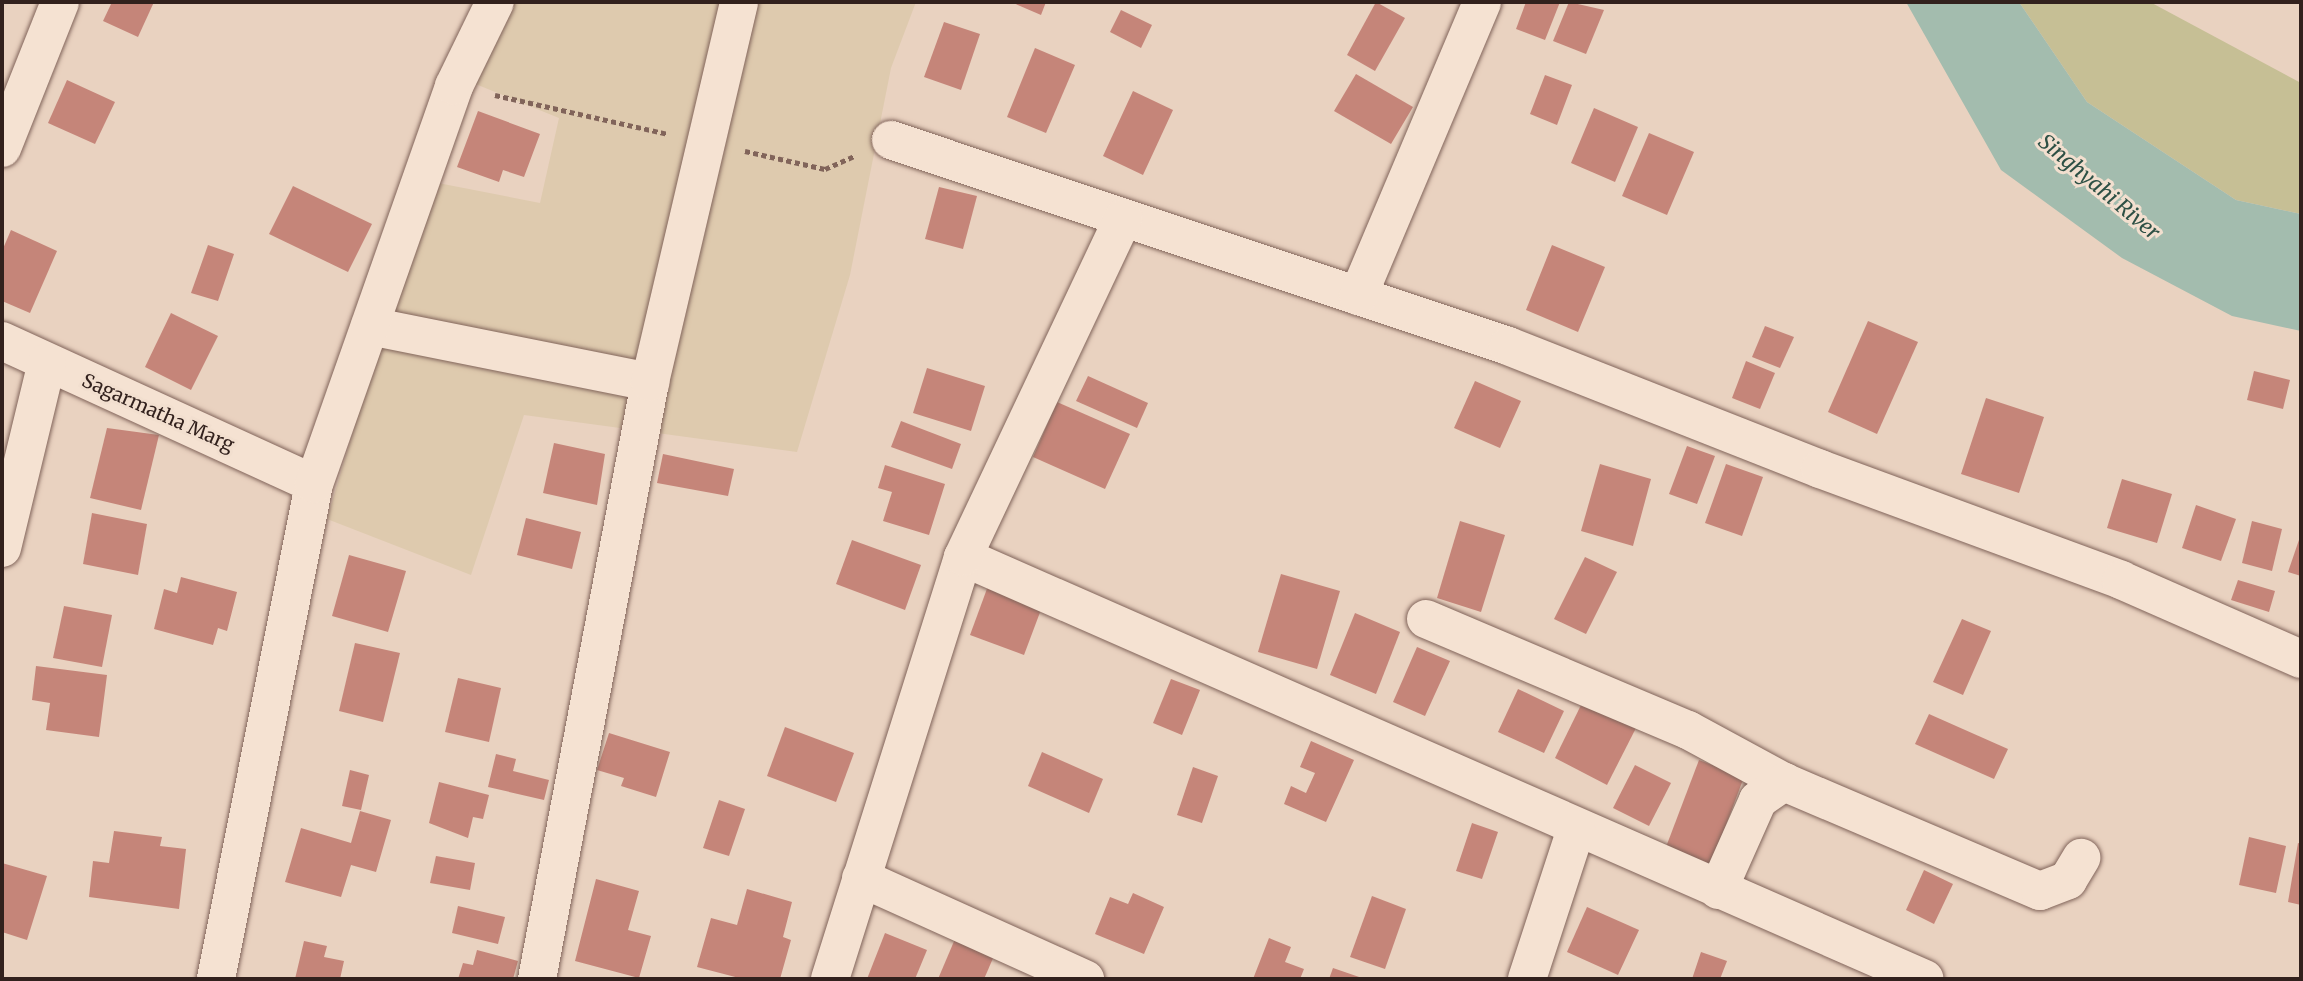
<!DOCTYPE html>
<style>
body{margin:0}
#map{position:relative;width:2303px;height:981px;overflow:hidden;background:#e9d2c0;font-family:Merriweather,serif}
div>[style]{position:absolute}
.farmland>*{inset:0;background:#decaae}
.green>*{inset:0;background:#c6bf95}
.water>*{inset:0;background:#a3bcae}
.building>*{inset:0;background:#c58579}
.path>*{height:4.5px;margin-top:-2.25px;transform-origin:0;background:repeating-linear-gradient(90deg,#81645a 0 5px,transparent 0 8.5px)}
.roads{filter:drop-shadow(0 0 2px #81645a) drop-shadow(0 0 2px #81645a)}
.street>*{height:38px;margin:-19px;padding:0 19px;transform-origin:19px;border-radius:19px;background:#f5e2d2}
span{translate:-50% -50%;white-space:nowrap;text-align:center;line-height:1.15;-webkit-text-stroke:6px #f2dfcf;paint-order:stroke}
.street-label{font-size:19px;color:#32211d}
.water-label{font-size:21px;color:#2d5045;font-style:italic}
.frame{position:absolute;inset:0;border:4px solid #32211d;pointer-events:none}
</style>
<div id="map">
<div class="farmland">
<div style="clip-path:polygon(502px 2px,916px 2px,891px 68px,850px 275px,797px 452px,524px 415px,471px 575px,327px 519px,401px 271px,433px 182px,540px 203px,559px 118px,473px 83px)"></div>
</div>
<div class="green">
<div style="clip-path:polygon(2019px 2px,2150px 2px,2301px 83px,2301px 214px,2236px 200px,2087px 102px)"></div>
</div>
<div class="water">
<div style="clip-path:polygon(1906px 2px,2019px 2px,2087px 102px,2236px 200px,2301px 214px,2301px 331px,2232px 316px,2122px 258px,2001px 170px)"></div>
</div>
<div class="building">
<div style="clip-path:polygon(112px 2px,154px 2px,138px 37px,103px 21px)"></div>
<div style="clip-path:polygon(1011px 2px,1046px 2px,1041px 15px)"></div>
<div style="clip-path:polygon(1376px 2px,1405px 18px,1375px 71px,1347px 55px)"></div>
<div style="clip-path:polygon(1526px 2px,1560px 2px,1545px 40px,1516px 29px)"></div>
<div style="clip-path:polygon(1569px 2px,1604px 10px,1586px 54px,1553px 41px)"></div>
<div style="clip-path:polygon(1121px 10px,1152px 25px,1141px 48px,1110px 32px)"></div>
<div style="clip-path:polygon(944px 22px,980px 34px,961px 90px,924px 77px)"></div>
<div style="clip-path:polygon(1035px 48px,1075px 65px,1046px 133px,1007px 117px)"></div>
<div style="clip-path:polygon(1356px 74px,1413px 107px,1391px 144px,1334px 111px)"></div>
<div style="clip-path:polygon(1545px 75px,1572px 85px,1557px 125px,1530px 114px)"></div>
<div style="clip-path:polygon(67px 80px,115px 102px,95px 144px,48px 123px)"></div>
<div style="clip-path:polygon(1133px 91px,1173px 110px,1143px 175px,1103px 156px)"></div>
<div style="clip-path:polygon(1594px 108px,1638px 127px,1615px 182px,1571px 163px)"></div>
<div style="clip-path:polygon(478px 111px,540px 134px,524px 177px,503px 170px,499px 182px,457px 167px)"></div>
<div style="clip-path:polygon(1649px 133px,1694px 152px,1667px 215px,1622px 196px)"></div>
<div style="clip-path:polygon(293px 186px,372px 224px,348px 272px,269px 234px)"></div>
<div style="clip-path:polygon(939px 187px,977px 196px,963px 249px,925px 239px)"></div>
<div style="clip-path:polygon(11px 230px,57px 251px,30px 313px,2px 301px,2px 251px)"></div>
<div style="clip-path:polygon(208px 245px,234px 254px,218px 301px,191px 293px)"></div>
<div style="clip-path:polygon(1552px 245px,1605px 267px,1578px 332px,1526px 310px)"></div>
<div style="clip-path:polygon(171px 313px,218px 336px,191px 390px,145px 367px)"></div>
<div style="clip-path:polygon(1868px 321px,1918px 342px,1877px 434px,1828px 412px)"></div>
<div style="clip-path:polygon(1765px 326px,1794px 337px,1780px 368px,1752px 357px)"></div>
<div style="clip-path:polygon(1746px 361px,1775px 373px,1760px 409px,1732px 398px)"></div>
<div style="clip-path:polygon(927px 368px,985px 386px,971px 431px,913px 413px)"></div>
<div style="clip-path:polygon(2254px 371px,2290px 380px,2283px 409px,2247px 400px)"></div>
<div style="clip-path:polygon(1088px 376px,1148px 403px,1137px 428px,1076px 401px)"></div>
<div style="clip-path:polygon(1475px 381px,1521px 401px,1500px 448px,1454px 428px)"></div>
<div style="clip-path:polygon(1986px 398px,2044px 417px,2019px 493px,1961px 474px)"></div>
<div style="clip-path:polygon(1057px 402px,1130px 434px,1105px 489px,1033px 457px)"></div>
<div style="clip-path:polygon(901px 421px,961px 444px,952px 469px,891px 447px)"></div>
<div style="clip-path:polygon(107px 428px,159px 435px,141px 510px,90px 498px)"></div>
<div style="clip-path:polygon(554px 443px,605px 454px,597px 505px,543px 493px)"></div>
<div style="clip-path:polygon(1687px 446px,1715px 456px,1697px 504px,1669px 494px)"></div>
<div style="clip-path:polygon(663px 454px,734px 469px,728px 496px,657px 483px)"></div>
<div style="clip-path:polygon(1600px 464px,1651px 479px,1633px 546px,1581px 531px)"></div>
<div style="clip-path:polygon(1726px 464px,1763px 477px,1742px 536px,1705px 523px)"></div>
<div style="clip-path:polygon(885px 465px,945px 484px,929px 535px,883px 521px,892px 492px,878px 488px)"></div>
<div style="clip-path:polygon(2122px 479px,2172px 494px,2157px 543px,2107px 528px)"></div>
<div style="clip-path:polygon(2196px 505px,2236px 519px,2221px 561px,2182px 548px)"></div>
<div style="clip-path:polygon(92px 513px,147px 524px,138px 575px,83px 564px)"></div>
<div style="clip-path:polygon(526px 518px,581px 532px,572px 569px,517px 555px)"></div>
<div style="clip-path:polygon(1460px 521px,1505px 535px,1481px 612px,1437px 598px)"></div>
<div style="clip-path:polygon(2252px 521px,2282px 529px,2272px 571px,2242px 563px)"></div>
<div style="clip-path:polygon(2301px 534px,2301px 576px,2288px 572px)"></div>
<div style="clip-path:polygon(852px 540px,921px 565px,905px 610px,836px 584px)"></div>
<div style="clip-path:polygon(349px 555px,406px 571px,388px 632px,332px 616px)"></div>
<div style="clip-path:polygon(1585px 557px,1617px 572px,1586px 634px,1554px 619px)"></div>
<div style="clip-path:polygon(1281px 574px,1340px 591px,1317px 669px,1258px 652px)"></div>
<div style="clip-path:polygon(181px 577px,237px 592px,227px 631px,218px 628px,213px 645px,154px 629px,164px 589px,177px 593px)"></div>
<div style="clip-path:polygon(2238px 580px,2275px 591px,2269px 612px,2231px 600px)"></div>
<div style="clip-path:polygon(988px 586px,1042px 607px,1024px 655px,970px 635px)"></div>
<div style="clip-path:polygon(64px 606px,112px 615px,102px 667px,53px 658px)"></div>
<div style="clip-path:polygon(1355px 613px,1400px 632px,1376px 694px,1330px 675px)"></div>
<div style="clip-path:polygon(1962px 619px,1991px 631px,1963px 695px,1933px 682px)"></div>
<div style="clip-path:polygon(355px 643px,400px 653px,383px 722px,339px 711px)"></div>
<div style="clip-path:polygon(1417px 647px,1450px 661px,1425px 716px,1393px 702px)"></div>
<div style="clip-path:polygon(36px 666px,107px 675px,99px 737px,46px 730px,50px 703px,32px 700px)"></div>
<div style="clip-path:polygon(458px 678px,501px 688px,489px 742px,445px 732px)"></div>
<div style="clip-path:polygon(1171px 679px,1200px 690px,1182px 735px,1153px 723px)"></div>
<div style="clip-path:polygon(1518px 689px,1564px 711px,1544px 753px,1498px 732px)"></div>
<div style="clip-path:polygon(1583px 701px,1636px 728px,1607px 785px,1555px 758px)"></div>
<div style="clip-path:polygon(1929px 714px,2008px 749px,1994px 779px,1915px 744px)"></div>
<div style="clip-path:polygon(785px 727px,854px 753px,836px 802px,767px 776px)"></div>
<div style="clip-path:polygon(609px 733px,670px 752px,656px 797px,621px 786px,624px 778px,597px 770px)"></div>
<div style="clip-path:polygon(1311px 741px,1354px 760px,1326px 822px,1284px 804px,1291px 786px,1306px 793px,1315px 773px,1300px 767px)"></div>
<div style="clip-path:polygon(1042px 752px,1103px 779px,1089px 813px,1028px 786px)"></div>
<div style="clip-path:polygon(496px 754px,516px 759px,513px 771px,549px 780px,544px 800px,488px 787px)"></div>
<div style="clip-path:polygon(1699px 760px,1744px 777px,1711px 865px,1666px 847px)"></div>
<div style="clip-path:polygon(1635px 765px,1671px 783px,1649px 826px,1613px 808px)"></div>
<div style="clip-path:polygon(1193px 767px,1218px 776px,1202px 823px,1177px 815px)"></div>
<div style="clip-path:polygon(350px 770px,369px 775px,361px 810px,342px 806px)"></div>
<div style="clip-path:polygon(439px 782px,489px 795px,483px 819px,473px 817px,468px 838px,429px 823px)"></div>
<div style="clip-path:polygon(719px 800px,745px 809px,729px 856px,703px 848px)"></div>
<div style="clip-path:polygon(360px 811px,391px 820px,376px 872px,351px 865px,341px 897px,285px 882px,301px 828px,351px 843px)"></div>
<div style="clip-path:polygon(1472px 823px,1498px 832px,1482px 879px,1456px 871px)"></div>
<div style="clip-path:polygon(114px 831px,162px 837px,160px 846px,186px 849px,179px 909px,89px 897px,93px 861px,109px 863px)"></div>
<div style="clip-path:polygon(2249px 837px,2286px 846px,2276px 893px,2239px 885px)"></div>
<div style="clip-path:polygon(2298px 843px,2301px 844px,2301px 905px,2288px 902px)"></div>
<div style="clip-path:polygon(436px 856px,475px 863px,470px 890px,430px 883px)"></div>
<div style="clip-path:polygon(2px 863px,47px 876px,27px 940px,2px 932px)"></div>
<div style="clip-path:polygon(1924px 870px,1953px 884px,1934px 924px,1906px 910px)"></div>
<div style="clip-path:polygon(596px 879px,639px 891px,628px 930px,651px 936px,639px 978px,575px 961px)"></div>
<div style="clip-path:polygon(747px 889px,792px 902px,783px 937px,791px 940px,780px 979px,743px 979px,697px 967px,711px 918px,737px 925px)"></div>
<div style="clip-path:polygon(1133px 893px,1164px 907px,1144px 954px,1095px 934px,1110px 897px,1128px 904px)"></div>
<div style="clip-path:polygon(1372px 896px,1406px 909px,1385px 969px,1350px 957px)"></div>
<div style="clip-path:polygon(458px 906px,505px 917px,498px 944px,452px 933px)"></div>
<div style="clip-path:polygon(1587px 907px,1639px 930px,1618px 975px,1567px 952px)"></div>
<div style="clip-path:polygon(885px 933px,927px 950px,915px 979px,867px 979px)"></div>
<div style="clip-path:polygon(1269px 938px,1291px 947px,1285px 962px,1304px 969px,1300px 979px,1253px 979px)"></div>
<div style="clip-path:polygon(955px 939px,994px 956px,984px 979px,938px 979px)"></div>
<div style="clip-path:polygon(304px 941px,327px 946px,324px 957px,344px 961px,340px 979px,295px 979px)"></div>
<div style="clip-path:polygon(477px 950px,518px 961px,513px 979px,458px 979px,463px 963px,473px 965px)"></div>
<div style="clip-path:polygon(1701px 952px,1727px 961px,1720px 979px,1692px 979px)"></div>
<div style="clip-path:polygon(1333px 968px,1365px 979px,1329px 979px)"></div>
</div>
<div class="path">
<div style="left:495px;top:95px;width:177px;rotate:12.7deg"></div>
<div style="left:745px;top:151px;width:82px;rotate:12.7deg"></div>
<div style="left:825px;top:169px;width:32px;rotate:-24deg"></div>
</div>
<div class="roads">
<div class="street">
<div style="left:891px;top:140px;width:650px;rotate:18.46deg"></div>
<div style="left:1508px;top:346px;width:335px;rotate:21.5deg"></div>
<div style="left:1820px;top:469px;width:321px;rotate:20.2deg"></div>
<div style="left:2121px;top:580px;width:197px;rotate:23.7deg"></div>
<div style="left:2px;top:148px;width:157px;rotate:-68.3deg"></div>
<div style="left:1358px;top:296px;width:319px;rotate:-67.1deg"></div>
<div style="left:370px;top:326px;width:286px;rotate:11.3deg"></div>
<div style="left:2px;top:341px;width:343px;rotate:24.6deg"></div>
<div style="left:2px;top:548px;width:191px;rotate:-76.4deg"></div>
<div style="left:963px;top:557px;width:1050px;rotate:23.69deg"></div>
<div style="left:1426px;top:619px;width:285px;rotate:23deg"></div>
<div style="left:1688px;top:730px;width:109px;rotate:28.4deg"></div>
<div style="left:1784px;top:782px;width:278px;rotate:23.1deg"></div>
<div style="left:2040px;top:891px;width:30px;rotate:-21deg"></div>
<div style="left:2068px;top:880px;width:26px;rotate:-59deg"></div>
<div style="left:861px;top:878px;width:246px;rotate:24.3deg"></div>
<div style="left:1718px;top:890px;width:98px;rotate:-66deg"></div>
<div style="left:1758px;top:800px;width:32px;rotate:-35deg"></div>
<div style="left:216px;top:979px;width:505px;rotate:-78.8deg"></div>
<div style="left:314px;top:484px;width:422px;rotate:-70.6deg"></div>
<div style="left:454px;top:86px;width:93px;rotate:-64deg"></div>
<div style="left:537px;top:979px;width:608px;rotate:-79.28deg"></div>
<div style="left:650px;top:382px;width:390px;rotate:-76.8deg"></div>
<div style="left:830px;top:979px;width:442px;rotate:-72.5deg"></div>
<div style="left:963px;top:557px;width:375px;rotate:-64.7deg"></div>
<div style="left:1527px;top:979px;width:158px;rotate:-71.9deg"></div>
</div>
</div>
<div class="street-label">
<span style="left:158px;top:413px;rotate:24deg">Sagarmatha Marg</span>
</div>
<div class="water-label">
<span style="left:2099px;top:187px;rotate:40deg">Singhyahi River</span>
</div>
<div class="frame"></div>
</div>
